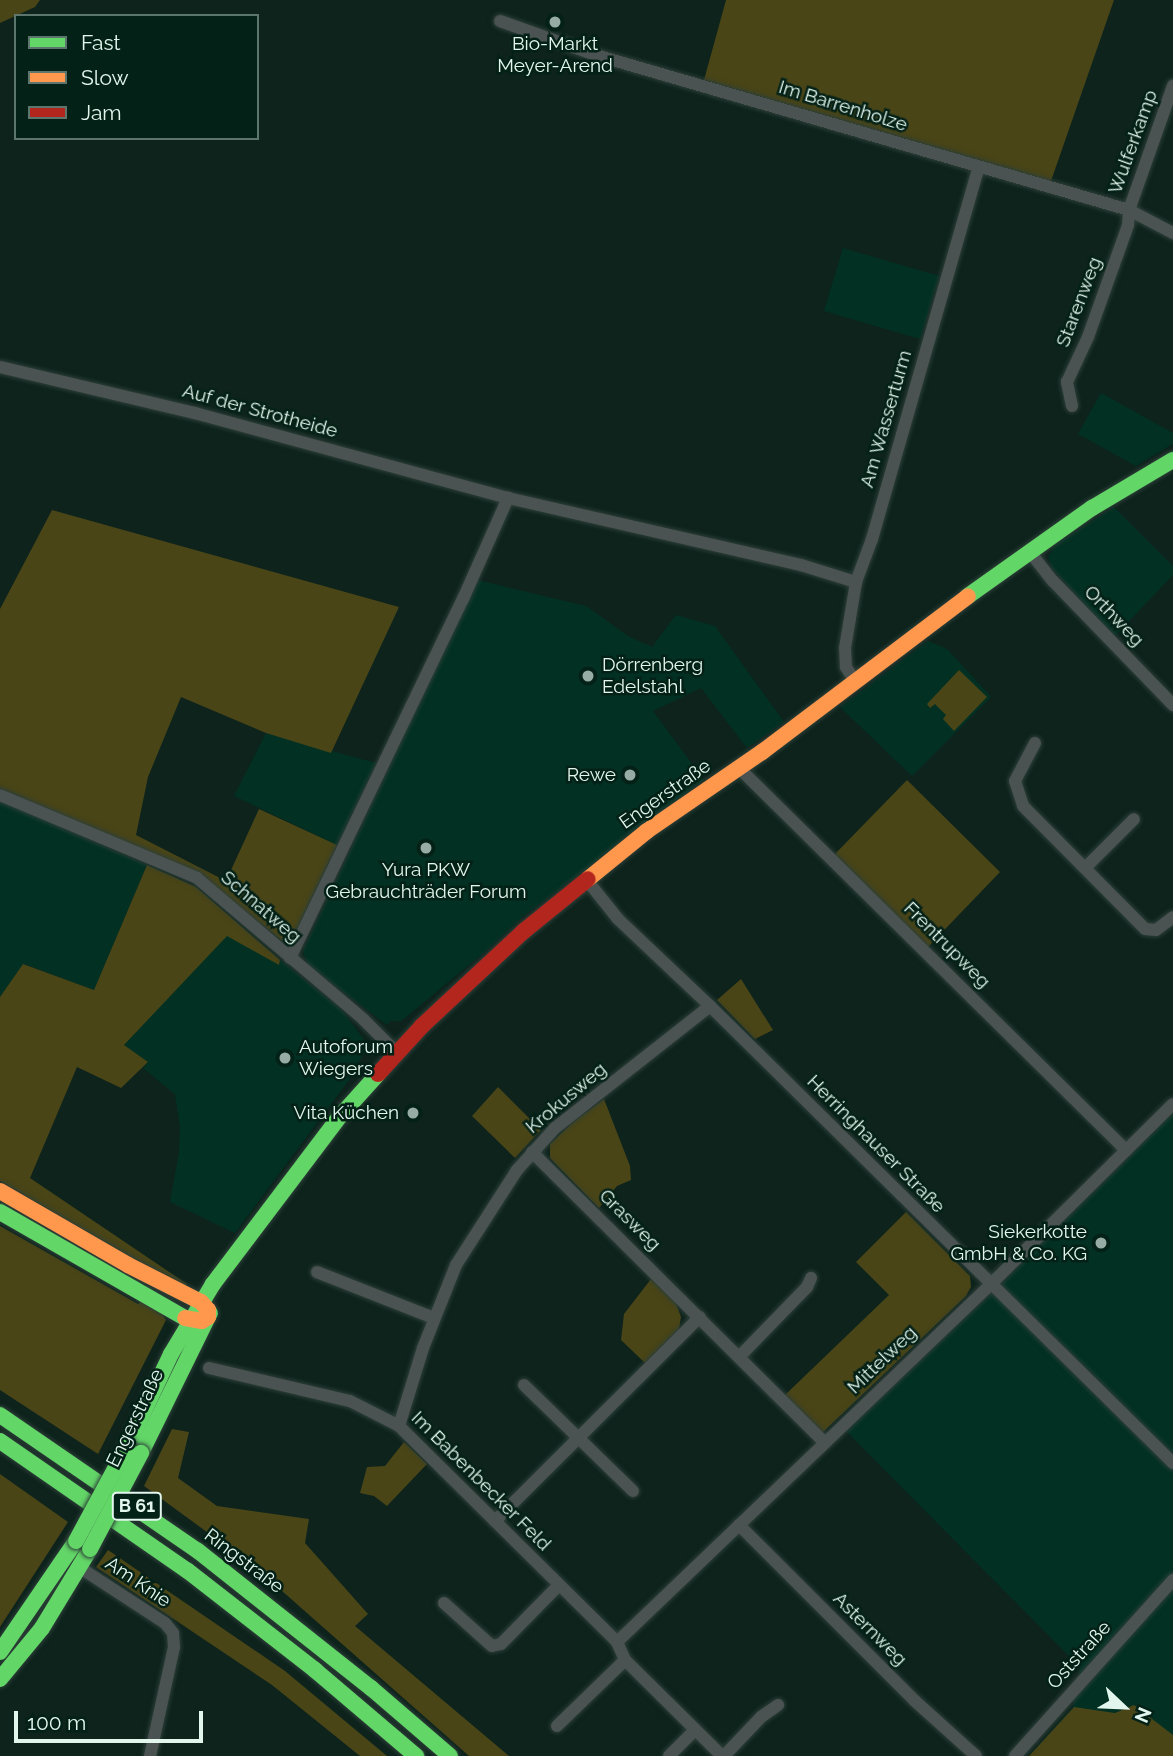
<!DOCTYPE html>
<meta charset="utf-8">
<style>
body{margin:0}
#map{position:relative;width:1173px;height:1756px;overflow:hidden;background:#0d231c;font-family:Raleway,sans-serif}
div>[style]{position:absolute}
.built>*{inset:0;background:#023123}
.green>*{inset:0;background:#494517}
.roads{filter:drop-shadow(0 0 2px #2d3f38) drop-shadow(0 0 2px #2d3f38)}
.street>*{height:12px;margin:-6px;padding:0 6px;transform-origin:6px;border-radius:6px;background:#4b5352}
.fast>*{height:16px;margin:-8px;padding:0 8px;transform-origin:8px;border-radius:8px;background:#63d668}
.slow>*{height:16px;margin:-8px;padding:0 8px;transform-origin:8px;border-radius:8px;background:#ff974d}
.jam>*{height:16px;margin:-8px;padding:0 8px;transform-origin:8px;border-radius:8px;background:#b3261e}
.bridges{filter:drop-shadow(0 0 2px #2d3f38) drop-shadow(0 0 2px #2d3f38)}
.fast-bridge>*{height:16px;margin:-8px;padding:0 8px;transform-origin:8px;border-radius:8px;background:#63d668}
.dots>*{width:19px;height:19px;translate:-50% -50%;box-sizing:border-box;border:4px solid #042117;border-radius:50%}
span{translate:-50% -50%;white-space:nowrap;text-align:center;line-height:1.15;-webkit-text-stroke:5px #042117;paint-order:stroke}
.shield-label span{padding:2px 5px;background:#042117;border:2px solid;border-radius:5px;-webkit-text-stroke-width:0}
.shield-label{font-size:18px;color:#e2f6ed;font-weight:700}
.poi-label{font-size:19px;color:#e2f6ed}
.left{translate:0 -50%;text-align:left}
.right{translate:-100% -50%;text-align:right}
.street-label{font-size:19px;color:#e2f6ed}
.legend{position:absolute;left:14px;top:14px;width:245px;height:126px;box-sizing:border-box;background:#042117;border:2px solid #5d766d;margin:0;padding:9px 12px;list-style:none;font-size:21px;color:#e2f6ed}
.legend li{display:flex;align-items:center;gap:14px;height:35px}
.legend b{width:35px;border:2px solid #5d766d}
.north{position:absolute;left:1089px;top:1672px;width:70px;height:70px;-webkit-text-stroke:5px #042117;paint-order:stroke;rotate:113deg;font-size:19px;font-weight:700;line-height:28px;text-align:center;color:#e2f6ed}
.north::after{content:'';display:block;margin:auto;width:24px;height:32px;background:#e2f6ed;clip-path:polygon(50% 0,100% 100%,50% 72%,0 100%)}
.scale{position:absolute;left:14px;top:1711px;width:189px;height:32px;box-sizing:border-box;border:4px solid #e2f6ed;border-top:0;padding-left:9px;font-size:21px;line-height:24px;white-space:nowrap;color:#e2f6ed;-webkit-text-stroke:5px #042117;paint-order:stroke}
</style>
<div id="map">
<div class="built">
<div style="clip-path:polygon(843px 248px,939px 276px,920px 339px,824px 311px)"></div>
<div style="clip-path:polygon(1101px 393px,1173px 433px,1173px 444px,1136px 466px,1078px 434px)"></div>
<div style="clip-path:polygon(1114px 507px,1173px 566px,1173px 575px,1114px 637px,1052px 568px,1048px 557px,1056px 544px)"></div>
<div style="clip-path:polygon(477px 580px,586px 606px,628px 636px,652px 647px,676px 615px,715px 626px,784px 722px,747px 748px,701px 688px,653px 711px,704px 780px,522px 917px,487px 950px,406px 1017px,401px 1021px,390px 1021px,387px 1025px,308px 965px,303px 951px)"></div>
<div style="clip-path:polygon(928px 641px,947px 649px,991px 697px,912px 776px,840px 707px)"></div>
<div style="clip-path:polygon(266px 733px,376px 763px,337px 845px,234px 796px)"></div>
<div style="clip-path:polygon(0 801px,147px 865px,94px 990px,24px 964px,0 997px)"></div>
<div style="clip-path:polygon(227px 935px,279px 964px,280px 960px,342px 1010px,368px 1045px,349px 1080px,235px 1233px,170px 1202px,179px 1152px,180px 1127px,175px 1094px,143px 1068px,148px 1063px,124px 1045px)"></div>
<div style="clip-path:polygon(1173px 1113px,1173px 1756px,1029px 1756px,1073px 1707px,1080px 1667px,846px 1431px,1008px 1277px)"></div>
</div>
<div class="green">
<div style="clip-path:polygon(0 0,40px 0,35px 7px,0 23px)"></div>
<div style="clip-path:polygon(726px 0,1114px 0,1051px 181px,704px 80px)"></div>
<div style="clip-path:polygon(52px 510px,399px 607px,331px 753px,266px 733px,181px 697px,148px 777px,136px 835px,226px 881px,259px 809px,337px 845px,293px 937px,285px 943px,201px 876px,0 788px,0 609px)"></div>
<div style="clip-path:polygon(959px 670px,987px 697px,954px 731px,943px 719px,946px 715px,935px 704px,930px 708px,927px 704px)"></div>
<div style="clip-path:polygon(907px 780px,1000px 872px,927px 948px,834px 855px)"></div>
<div style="clip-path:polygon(147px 865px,196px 887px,280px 960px,279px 965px,227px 936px,124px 1045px,148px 1062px,121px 1088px,77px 1067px,30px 1178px,187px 1284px,184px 1288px,0 1181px,0 997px,23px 964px,94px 990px)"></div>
<div style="clip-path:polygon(741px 979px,773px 1030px,755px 1039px,717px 1000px)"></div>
<div style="clip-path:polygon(498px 1087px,541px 1130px,515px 1158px,472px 1116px)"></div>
<div style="clip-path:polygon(604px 1099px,630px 1166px,631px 1180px,617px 1186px,599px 1208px,550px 1158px,550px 1144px,572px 1123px)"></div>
<div style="clip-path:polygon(906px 1212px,970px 1276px,971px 1287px,966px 1296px,822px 1433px,785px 1395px,889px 1295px,856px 1262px)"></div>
<div style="clip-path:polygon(0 1226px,138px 1304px,142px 1301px,162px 1314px,166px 1320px,98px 1454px,0 1390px)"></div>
<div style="clip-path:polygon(651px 1279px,676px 1303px,681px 1317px,679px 1329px,645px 1363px,621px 1340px,624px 1314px)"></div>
<div style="clip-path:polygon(172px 1429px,189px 1432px,178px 1478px,217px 1506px,309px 1519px,305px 1543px,368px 1614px,355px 1626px,509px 1756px,469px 1756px,256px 1568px,144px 1486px)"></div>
<div style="clip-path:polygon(404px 1442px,427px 1464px,387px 1506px,374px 1496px,360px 1493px,367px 1467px,385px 1466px)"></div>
<div style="clip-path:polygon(0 1474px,68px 1522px,0 1627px)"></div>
<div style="clip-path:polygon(108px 1550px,285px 1671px,387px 1756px,360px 1756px,272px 1685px,96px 1567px)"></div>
<div style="clip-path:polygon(1134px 1705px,1173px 1735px,1173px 1756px,1029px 1756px,1074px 1707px,1115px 1713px)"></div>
</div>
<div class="roads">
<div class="street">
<div style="left:500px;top:21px;width:105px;rotate:19.5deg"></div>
<div style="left:599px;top:56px;width:552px;rotate:16.2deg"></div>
<div style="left:1129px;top:210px;width:50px;rotate:27.6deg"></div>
<div style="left:0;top:367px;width:200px;rotate:13.3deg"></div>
<div style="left:195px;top:413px;width:324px;rotate:15.2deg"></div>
<div style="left:508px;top:498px;width:301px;rotate:12.9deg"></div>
<div style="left:801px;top:565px;width:58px;rotate:17.2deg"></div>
<div style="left:1072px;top:406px;width:25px;rotate:-102deg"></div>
<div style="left:1067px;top:382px;width:50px;rotate:-65deg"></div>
<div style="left:1088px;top:337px;width:119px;rotate:-70.3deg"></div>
<div style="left:1128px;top:225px;width:15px;rotate:-86deg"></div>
<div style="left:1129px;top:210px;width:132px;rotate:-70.5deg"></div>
<div style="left:1030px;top:552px;width:37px;rotate:52deg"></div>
<div style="left:1053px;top:581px;width:173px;rotate:45.9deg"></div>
<div style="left:855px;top:681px;width:17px;rotate:-123deg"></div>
<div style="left:846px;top:667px;width:19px;rotate:-93deg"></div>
<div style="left:845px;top:648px;width:67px;rotate:-80.5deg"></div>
<div style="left:856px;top:582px;width:46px;rotate:-69.6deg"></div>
<div style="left:872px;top:539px;width:387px;rotate:-74deg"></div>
<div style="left:1035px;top:743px;width:43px;rotate:117.8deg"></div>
<div style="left:1015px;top:781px;width:26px;rotate:72deg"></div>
<div style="left:1023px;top:806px;width:173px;rotate:45.2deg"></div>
<div style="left:1145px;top:929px;width:11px;rotate:5deg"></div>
<div style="left:1156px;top:930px;width:21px;rotate:-37deg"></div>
<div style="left:739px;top:768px;width:544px;rotate:44.63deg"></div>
<div style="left:0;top:795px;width:214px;rotate:22.8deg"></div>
<div style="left:197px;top:878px;width:218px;rotate:40.3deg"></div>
<div style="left:363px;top:1019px;width:47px;rotate:45deg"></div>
<div style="left:1085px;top:868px;width:69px;rotate:-45deg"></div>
<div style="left:586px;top:879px;width:51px;rotate:51.3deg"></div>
<div style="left:618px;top:919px;width:127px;rotate:43.4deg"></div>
<div style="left:710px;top:1006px;width:651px;rotate:44.63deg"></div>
<div style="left:290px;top:958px;width:399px;rotate:-64.3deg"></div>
<div style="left:463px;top:599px;width:111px;rotate:-66deg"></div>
<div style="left:532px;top:1152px;width:412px;rotate:44.8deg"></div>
<div style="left:317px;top:1272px;width:126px;rotate:21.5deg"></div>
<div style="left:739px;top:1357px;width:98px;rotate:-45.8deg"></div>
<div style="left:807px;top:1287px;width:10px;rotate:-66deg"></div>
<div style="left:209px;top:1368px;width:145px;rotate:13.2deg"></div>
<div style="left:350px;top:1401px;width:55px;rotate:27deg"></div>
<div style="left:399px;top:1426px;width:307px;rotate:44.7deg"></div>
<div style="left:617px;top:1642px;width:20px;rotate:66deg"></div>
<div style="left:625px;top:1660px;width:136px;rotate:44.7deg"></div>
<div style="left:524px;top:1385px;width:152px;rotate:44.2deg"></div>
<div style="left:399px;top:1426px;width:82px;rotate:-72.9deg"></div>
<div style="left:423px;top:1348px;width:89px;rotate:-68.3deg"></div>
<div style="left:456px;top:1265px;width:113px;rotate:-57.3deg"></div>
<div style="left:517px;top:1170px;width:57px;rotate:-47.9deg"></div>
<div style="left:555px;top:1128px;width:197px;rotate:-38.2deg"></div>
<div style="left:495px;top:1521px;width:289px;rotate:-44.9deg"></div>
<div style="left:739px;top:1525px;width:249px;rotate:45deg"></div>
<div style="left:915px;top:1701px;width:82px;rotate:42deg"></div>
<div style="left:79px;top:1567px;width:103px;rotate:33.1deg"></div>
<div style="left:165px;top:1623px;width:13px;rotate:51deg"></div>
<div style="left:173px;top:1633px;width:14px;rotate:86deg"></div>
<div style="left:174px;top:1647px;width:112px;rotate:102.4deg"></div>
<div style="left:444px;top:1603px;width:64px;rotate:41.9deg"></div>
<div style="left:492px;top:1646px;width:9px;rotate:-13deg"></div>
<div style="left:501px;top:1644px;width:81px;rotate:-45.5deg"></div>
<div style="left:617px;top:1642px;width:516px;rotate:-43.74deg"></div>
<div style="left:990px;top:1285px;width:257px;rotate:-44.7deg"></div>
<div style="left:557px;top:1726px;width:95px;rotate:-44.1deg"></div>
<div style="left:669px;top:1756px;width:37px;rotate:-45deg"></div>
<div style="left:724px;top:1756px;width:54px;rotate:-46.5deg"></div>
<div style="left:761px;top:1717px;width:21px;rotate:-35deg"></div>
<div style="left:1015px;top:1756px;width:237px;rotate:-48.1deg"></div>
</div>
<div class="fast">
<div style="left:968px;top:596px;width:152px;rotate:-35.4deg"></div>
<div style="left:1092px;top:508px;width:94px;rotate:-30.7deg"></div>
<div style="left:0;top:1212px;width:213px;rotate:29.8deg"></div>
<div style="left:0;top:1415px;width:240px;rotate:34.5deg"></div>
<div style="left:198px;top:1551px;width:221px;rotate:38.4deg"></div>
<div style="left:371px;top:1688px;width:104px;rotate:40.7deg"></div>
<div style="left:0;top:1441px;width:229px;rotate:34.7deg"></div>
<div style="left:188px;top:1571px;width:161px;rotate:37.9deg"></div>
<div style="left:315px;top:1670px;width:133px;rotate:40.4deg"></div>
<div style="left:128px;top:1445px;width:101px;rotate:-64.7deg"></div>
<div style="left:171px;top:1354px;width:82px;rotate:-59deg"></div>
<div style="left:213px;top:1284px;width:212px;rotate:-52.9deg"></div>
<div style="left:341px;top:1115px;width:55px;rotate:-47.9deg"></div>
<div style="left:141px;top:1453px;width:156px;rotate:-63.8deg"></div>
<div style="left:0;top:1652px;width:135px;rotate:-55.6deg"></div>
<div style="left:0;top:1679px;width:66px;rotate:-50.5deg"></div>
<div style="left:42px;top:1628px;width:92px;rotate:-58.7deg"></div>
</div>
<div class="slow">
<div style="left:588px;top:879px;width:76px;rotate:-39.1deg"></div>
<div style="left:647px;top:831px;width:140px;rotate:-34.5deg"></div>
<div style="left:762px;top:752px;width:258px;rotate:-37.1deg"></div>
<div style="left:0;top:1191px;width:148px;rotate:30deg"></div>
<div style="left:128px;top:1265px;width:82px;rotate:26.9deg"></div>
<div style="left:201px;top:1302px;width:11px;rotate:49deg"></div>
<div style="left:208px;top:1310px;width:7px;rotate:90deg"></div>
<div style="left:208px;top:1317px;width:7px;rotate:146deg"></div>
<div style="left:202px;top:1321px;width:17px;rotate:-170deg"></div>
</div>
<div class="jam">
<div style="left:378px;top:1074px;width:65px;rotate:-47.5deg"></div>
<div style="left:422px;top:1026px;width:139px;rotate:-43deg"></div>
<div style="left:524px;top:931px;width:82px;rotate:-39.1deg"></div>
</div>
</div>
<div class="bridges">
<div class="fast-bridge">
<div style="left:76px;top:1541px;width:109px;rotate:-61.6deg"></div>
<div style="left:90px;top:1549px;width:109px;rotate:-62deg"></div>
</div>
</div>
<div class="dots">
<div style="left:555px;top:22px;background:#97aca4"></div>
<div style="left:588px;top:676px;background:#97aca4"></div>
<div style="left:630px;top:775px;background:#97aca4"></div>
<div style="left:426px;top:848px;background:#97aca4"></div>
<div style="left:285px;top:1058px;background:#97aca4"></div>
<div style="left:413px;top:1113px;background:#97aca4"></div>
<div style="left:1101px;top:1243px;background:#97aca4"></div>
</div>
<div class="shield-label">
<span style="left:137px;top:1506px">B 61</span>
</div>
<div class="poi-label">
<span style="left:555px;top:55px">Bio-Markt<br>Meyer-Arend</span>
<span class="left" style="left:602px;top:676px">Dörrenberg<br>Edelstahl</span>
<span class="right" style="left:616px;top:775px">Rewe</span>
<span style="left:426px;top:881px">Yura PKW<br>Gebrauchträder Forum</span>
<span class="left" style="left:299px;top:1058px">Autoforum<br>Wiegers</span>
<span class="right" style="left:399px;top:1113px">Vita Küchen</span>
<span class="right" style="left:1087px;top:1243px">Siekerkotte<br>GmbH &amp; Co. KG</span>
</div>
<div class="street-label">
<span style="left:843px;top:106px;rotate:17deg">Im Barrenholze</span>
<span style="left:1133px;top:142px;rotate:-70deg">Wulferkamp</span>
<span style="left:1079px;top:302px;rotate:-69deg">Starenweg</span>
<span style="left:260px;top:411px;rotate:15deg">Auf der Strotheide</span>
<span style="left:886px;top:419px;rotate:-74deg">Am Wasserturm</span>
<span style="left:1114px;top:616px;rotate:46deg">Orthweg</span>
<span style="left:665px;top:794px;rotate:-35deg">Engerstraße</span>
<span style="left:261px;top:907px;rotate:41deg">Schnatweg</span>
<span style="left:947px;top:945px;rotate:45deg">Frentrupweg</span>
<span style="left:566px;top:1098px;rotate:-40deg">Krokusweg</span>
<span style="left:876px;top:1144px;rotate:45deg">Herringhauser Straße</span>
<span style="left:630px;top:1220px;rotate:45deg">Grasweg</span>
<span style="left:882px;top:1360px;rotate:-44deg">Mittelweg</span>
<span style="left:135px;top:1418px;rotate:-64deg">Engerstraße</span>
<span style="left:481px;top:1481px;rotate:45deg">Im Babenbecker Feld</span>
<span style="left:244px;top:1561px;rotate:37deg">Ringstraße</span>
<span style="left:138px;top:1582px;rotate:34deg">Am Knie</span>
<span style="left:870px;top:1629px;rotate:45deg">Asternweg</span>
<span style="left:1079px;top:1655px;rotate:-48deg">Oststraße</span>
</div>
<ul class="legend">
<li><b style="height:9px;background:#63d668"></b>Fast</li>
<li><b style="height:9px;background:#ff974d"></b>Slow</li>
<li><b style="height:9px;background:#b3261e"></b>Jam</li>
</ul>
<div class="north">N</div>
<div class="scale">100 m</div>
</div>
